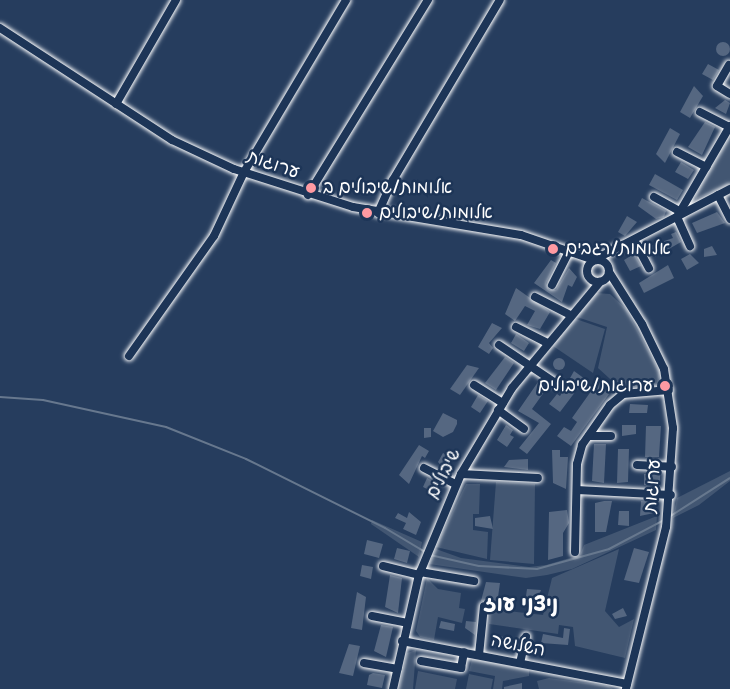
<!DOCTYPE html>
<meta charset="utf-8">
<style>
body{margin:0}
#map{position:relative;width:730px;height:689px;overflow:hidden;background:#263d5e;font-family:"Balsamiq Sans","Playpen Sans Hebrew",sans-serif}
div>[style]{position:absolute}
.green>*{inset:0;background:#425672}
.stream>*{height:2px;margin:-1px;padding:0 1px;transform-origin:1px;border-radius:1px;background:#67788e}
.building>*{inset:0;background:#556781}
.round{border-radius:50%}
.roads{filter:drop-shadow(0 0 2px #fff) drop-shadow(0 0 2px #fff)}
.minor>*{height:8px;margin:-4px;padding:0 4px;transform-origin:4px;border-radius:4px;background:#1d3557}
.minor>.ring{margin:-4px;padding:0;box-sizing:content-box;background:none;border:8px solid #1d3557;border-radius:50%}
.dots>*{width:16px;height:16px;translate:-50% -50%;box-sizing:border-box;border:3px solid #1d3557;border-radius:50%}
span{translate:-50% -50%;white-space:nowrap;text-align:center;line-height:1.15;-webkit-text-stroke:5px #1d3557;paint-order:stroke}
.street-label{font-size:18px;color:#fff}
.poi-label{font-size:18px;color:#fff}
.left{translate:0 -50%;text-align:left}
.right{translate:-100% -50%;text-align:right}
.quarter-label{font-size:21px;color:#fff;font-weight:700}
</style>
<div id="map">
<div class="green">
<div style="clip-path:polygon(730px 134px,730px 184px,696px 199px,695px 194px)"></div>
<div style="clip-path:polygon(596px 293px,610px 294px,626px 309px,660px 373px,657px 386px,620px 388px,598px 368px,607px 327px,574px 316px)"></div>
<div style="clip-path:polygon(573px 318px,605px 329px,593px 373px,553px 346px)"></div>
<div style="clip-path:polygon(730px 471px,730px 481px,699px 505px,673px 518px,677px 498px)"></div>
<div style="clip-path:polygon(496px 482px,535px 484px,534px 564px,490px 560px)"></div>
<div style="clip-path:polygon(466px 484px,480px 484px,479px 514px,473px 514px,473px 530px,488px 532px,487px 559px,436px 547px)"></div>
<div style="clip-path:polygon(657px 516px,656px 530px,572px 569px,547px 575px,526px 578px,429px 564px,436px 549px,461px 558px,529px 567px,546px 565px,580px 555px,584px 545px)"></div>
<div style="clip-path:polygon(372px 520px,422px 542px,419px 557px,371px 524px)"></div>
<div style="clip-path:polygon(619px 549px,605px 611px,619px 627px,634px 619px,625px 658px,575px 646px,573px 627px,559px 625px,558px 634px,489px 624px,491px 609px,543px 615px,552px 578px)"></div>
<div style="clip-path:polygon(427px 578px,438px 589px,461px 593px,459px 608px,465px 609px,462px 623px,438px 617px,434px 640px,420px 637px,416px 631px)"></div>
<div style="clip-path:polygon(416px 650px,413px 689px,399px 689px,407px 653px)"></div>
<div style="clip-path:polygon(472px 659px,529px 670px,529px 676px,503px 681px,502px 689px,493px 689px,495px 676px,469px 671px)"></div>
<div style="clip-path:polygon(418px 671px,457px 679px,455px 689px,415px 689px)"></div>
<div style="clip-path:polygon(469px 674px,493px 679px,491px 689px,466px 689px)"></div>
<div style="clip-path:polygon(549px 678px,608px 686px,613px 689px,539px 689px,537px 681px)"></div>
</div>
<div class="stream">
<div style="left:0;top:397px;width:43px;rotate:4deg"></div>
<div style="left:43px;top:400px;width:126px;rotate:12.4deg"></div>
<div style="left:166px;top:427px;width:86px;rotate:21.8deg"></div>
<div style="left:246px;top:459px;width:155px;rotate:26.4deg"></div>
<div style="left:385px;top:528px;width:47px;rotate:31deg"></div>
<div style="left:669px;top:517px;width:72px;rotate:-32.6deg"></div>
<div style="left:430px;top:555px;width:50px;rotate:12.7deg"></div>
<div style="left:479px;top:566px;width:58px;rotate:3deg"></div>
<div style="left:537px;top:569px;width:75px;rotate:-15.5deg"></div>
<div style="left:609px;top:549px;width:62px;rotate:-27.8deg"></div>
</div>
<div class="building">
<div class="round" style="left:716px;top:42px;width:14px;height:14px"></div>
<div style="clip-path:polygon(708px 64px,719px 70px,713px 80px,702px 74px)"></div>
<div style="clip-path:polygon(694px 86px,703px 96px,690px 118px,680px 112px)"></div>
<div style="clip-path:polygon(725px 100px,730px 103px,726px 114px,715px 108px)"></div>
<div style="clip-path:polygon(705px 122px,715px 127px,702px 155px,688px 147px)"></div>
<div style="clip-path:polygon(670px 128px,680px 134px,665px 163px,656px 154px)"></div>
<div style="clip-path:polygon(681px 162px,694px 170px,688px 179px,675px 172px)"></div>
<div style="clip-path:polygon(655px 174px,683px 190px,677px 200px,649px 185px)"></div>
<div style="clip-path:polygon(642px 198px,666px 211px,664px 217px,656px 219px,638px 206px)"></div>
<div style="clip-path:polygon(717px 212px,725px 223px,697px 233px,692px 223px)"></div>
<div style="clip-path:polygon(627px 216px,637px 222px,625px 236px,618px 232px)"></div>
<div style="clip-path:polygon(676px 232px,681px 242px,655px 257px,650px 246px,673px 238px,671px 234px)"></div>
<div style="clip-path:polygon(712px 246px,717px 255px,704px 257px,704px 249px)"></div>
<div style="clip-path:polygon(634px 254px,641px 266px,630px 271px,624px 260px)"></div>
<div style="clip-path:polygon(690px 254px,699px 263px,687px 270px,681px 259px)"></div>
<div style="clip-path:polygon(551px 260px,556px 263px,546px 283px,549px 290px,556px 290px,569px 268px,577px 277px,572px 287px,568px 285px,562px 302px,534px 283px)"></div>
<div style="clip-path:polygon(668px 265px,674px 278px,644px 293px,639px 283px)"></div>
<div style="clip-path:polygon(516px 288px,550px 312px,540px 329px,527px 325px,535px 311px,525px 306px,515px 321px,505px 314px)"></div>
<div style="clip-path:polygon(492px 323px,502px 328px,489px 343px,493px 348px,489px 354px,478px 347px)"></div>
<div style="clip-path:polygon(516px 334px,529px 343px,524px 351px,511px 343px)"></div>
<div style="clip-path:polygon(505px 357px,514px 363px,496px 390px,485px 383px)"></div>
<div class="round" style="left:553px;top:358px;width:12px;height:12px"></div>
<div style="clip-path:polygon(467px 365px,479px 368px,460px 395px,450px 389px)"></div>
<div style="clip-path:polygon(574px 371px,585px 379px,560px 412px,549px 404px,557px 394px,560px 396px)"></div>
<div style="clip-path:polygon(599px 380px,612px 390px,571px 446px,557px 436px,564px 427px,571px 431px,577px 422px,572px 418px)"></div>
<div style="clip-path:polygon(538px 382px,547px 388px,532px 409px,551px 424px,527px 454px,519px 448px,539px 423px,518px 411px)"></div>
<div style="clip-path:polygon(478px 395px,488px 401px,480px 413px,471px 407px)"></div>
<div style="clip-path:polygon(630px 404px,648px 405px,647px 413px,629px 413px)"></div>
<div style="clip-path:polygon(443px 413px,457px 420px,457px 424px,453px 432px,443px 437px,433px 431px)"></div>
<div style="clip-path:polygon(506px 425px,513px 430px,510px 435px,514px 437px,507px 447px,497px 440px)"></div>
<div style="clip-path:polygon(622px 425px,636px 425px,636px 434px,622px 436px)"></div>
<div style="clip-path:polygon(646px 426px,661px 426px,659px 457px,645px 457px)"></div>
<div style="clip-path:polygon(424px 428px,431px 428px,431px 437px,424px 438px)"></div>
<div style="clip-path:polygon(594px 444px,606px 444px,604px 483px,592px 481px)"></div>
<div style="clip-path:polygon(419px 445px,429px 451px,425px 458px,422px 456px,409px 484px,399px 475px)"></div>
<div style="clip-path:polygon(618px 449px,629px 449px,628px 482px,617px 483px)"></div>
<div style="clip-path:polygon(552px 450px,560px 450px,560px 457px,568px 457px,566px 489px,553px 483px)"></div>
<div style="clip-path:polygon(443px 453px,452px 458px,445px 470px,438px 462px)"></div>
<div style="clip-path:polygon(528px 459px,528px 470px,504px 467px,509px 460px)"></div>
<div style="clip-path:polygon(644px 474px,660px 474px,660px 486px,644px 485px)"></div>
<div style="clip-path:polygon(427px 478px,440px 485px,435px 493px,423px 487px)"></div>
<div style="clip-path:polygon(604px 501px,612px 501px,606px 532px,595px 532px,595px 503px)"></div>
<div style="clip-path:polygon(641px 501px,654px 502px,654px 513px,640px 516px)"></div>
<div style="clip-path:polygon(567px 510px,569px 523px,563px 533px,563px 556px,548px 560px,549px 512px)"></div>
<div style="clip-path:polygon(619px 511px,629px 511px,629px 526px,618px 525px)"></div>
<div style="clip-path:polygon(409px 512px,421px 522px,416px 535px,403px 529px,406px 523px,395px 518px,398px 513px,407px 518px)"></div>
<div style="clip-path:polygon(490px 516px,493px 529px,475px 526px,475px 518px)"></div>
<div style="clip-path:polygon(367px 540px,383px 544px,379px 558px,364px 554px)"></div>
<div style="clip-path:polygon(397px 548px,410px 551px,407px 563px,394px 559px)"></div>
<div style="clip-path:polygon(634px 548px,649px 552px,639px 583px,624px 580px)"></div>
<div style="clip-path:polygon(362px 565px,373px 567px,371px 579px,360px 576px)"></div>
<div style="clip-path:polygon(390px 575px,402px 578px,398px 613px,385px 607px)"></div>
<div style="clip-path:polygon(486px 582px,500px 583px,497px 604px,481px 601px)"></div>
<div style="clip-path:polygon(527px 589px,541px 590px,536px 604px,525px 603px)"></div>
<div style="clip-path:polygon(357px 592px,366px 597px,362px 630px,351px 628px)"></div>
<div style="clip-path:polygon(623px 608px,627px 616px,615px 619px,612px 614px)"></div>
<div style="clip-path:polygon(441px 621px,455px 624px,454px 631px,439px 628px)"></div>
<div style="clip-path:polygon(466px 621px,476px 622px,475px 635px,465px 628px)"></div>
<div style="clip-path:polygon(381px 625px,393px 627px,386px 657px,374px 651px)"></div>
<div style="clip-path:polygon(564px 628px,570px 629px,568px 645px,541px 643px,543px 634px,563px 638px)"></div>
<div style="clip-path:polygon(499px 636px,513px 639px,511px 647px,497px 644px)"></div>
<div style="clip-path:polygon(349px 644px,360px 646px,353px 676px,339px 673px)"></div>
<div style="clip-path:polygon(373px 673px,385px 675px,382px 688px,367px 685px,369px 675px)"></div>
<div style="clip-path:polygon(522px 683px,522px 689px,504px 689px,504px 687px)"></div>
</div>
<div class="roads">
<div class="minor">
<div style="left:0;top:28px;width:205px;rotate:33.1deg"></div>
<div style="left:172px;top:140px;width:68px;rotate:25.1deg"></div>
<div style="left:234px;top:169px;width:125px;rotate:17.7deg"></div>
<div style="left:353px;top:207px;width:170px;rotate:9.5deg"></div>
<div style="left:521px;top:235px;width:77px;rotate:18.9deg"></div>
<div style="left:729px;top:65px;width:24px;rotate:120deg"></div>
<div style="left:717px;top:86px;width:15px;rotate:32deg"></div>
<div style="left:116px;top:104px;width:120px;rotate:-60deg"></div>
<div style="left:700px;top:112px;width:33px;rotate:27deg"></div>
<div style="left:677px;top:152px;width:33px;rotate:27deg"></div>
<div style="left:308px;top:195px;width:229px;rotate:-58.4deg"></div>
<div style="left:718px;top:195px;width:27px;rotate:63deg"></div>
<div style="left:654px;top:197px;width:31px;rotate:29deg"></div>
<div style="left:378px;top:213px;width:36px;rotate:-66deg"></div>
<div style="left:393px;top:180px;width:209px;rotate:-59.3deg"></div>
<div style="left:677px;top:217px;width:105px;rotate:-59.8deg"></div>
<div style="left:677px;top:217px;width:32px;rotate:66deg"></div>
<div style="left:634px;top:240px;width:32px;rotate:62deg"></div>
<div style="left:596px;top:259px;width:151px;rotate:-27.6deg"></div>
<div class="ring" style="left:587px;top:260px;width:14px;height:14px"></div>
<div style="left:609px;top:272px;width:62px;rotate:57.6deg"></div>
<div style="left:642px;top:324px;width:50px;rotate:63.9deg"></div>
<div style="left:664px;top:369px;width:60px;rotate:81.3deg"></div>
<div style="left:673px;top:428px;width:99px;rotate:94deg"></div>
<div style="left:666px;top:527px;width:167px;rotate:103.9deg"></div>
<div style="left:552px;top:285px;width:37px;rotate:-63deg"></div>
<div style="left:535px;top:297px;width:38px;rotate:27deg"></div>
<div style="left:516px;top:327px;width:35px;rotate:27deg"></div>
<div style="left:499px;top:345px;width:70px;rotate:33.9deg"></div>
<div style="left:129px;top:356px;width:147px;rotate:-54.7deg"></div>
<div style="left:214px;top:236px;width:71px;rotate:-64.9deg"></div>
<div style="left:244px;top:172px;width:200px;rotate:-59.3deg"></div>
<div style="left:474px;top:385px;width:34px;rotate:32deg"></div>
<div style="left:498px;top:410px;width:32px;rotate:36deg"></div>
<div style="left:589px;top:436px;width:22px"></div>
<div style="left:637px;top:465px;width:35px;rotate:3deg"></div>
<div style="left:424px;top:468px;width:36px;rotate:27deg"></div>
<div style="left:461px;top:474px;width:77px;rotate:3deg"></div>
<div style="left:577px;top:490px;width:94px;rotate:3deg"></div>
<div style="left:575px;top:552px;width:88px;rotate:-88.7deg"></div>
<div style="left:577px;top:464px;width:20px;rotate:-75deg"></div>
<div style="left:582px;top:445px;width:49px;rotate:-55deg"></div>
<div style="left:610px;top:405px;width:17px;rotate:-40deg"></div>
<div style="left:623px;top:394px;width:46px;rotate:-5deg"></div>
<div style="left:383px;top:566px;width:37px;rotate:14deg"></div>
<div style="left:420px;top:572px;width:55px;rotate:9.5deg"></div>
<div style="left:372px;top:616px;width:36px;rotate:11deg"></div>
<div style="left:402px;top:641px;width:229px;rotate:10.8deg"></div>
<div style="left:479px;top:655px;width:49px;rotate:-84.2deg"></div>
<div style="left:421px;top:661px;width:41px;rotate:9.9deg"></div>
<div style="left:461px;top:668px;width:16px;rotate:-79deg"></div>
<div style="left:364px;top:663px;width:34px;rotate:10deg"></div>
<div style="left:520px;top:663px;width:27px;rotate:-77deg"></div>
<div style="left:393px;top:689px;width:117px;rotate:-77.2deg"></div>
<div style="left:419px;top:575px;width:109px;rotate:-67.4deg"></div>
<div style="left:461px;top:474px;width:100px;rotate:-59.3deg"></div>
<div style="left:512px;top:388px;width:138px;rotate:-50.3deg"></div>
</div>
</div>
<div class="dots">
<div style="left:311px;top:188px;background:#ff9aa2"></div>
<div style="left:367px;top:213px;background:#ff9aa2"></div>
<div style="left:553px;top:249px;background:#ff9aa2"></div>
<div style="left:665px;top:386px;background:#ff9aa2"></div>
</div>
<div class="street-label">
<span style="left:273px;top:165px;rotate:19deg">ערוגות</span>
<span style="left:444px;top:474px;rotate:-63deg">שיבולים</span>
<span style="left:653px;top:486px;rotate:-85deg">ערוגות</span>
<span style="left:518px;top:646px;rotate:11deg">השלושה</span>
</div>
<div class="poi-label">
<span class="left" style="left:323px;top:188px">אלומות/שיבולים ב</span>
<span class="left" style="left:379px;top:213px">אלומות/שיבולים</span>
<span class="left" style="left:565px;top:249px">אלומות/רגבים</span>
<span class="right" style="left:653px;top:386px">ערוגות/שיבולים</span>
</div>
<div class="quarter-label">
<span style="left:521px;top:605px">ניצני עוז</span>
</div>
</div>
